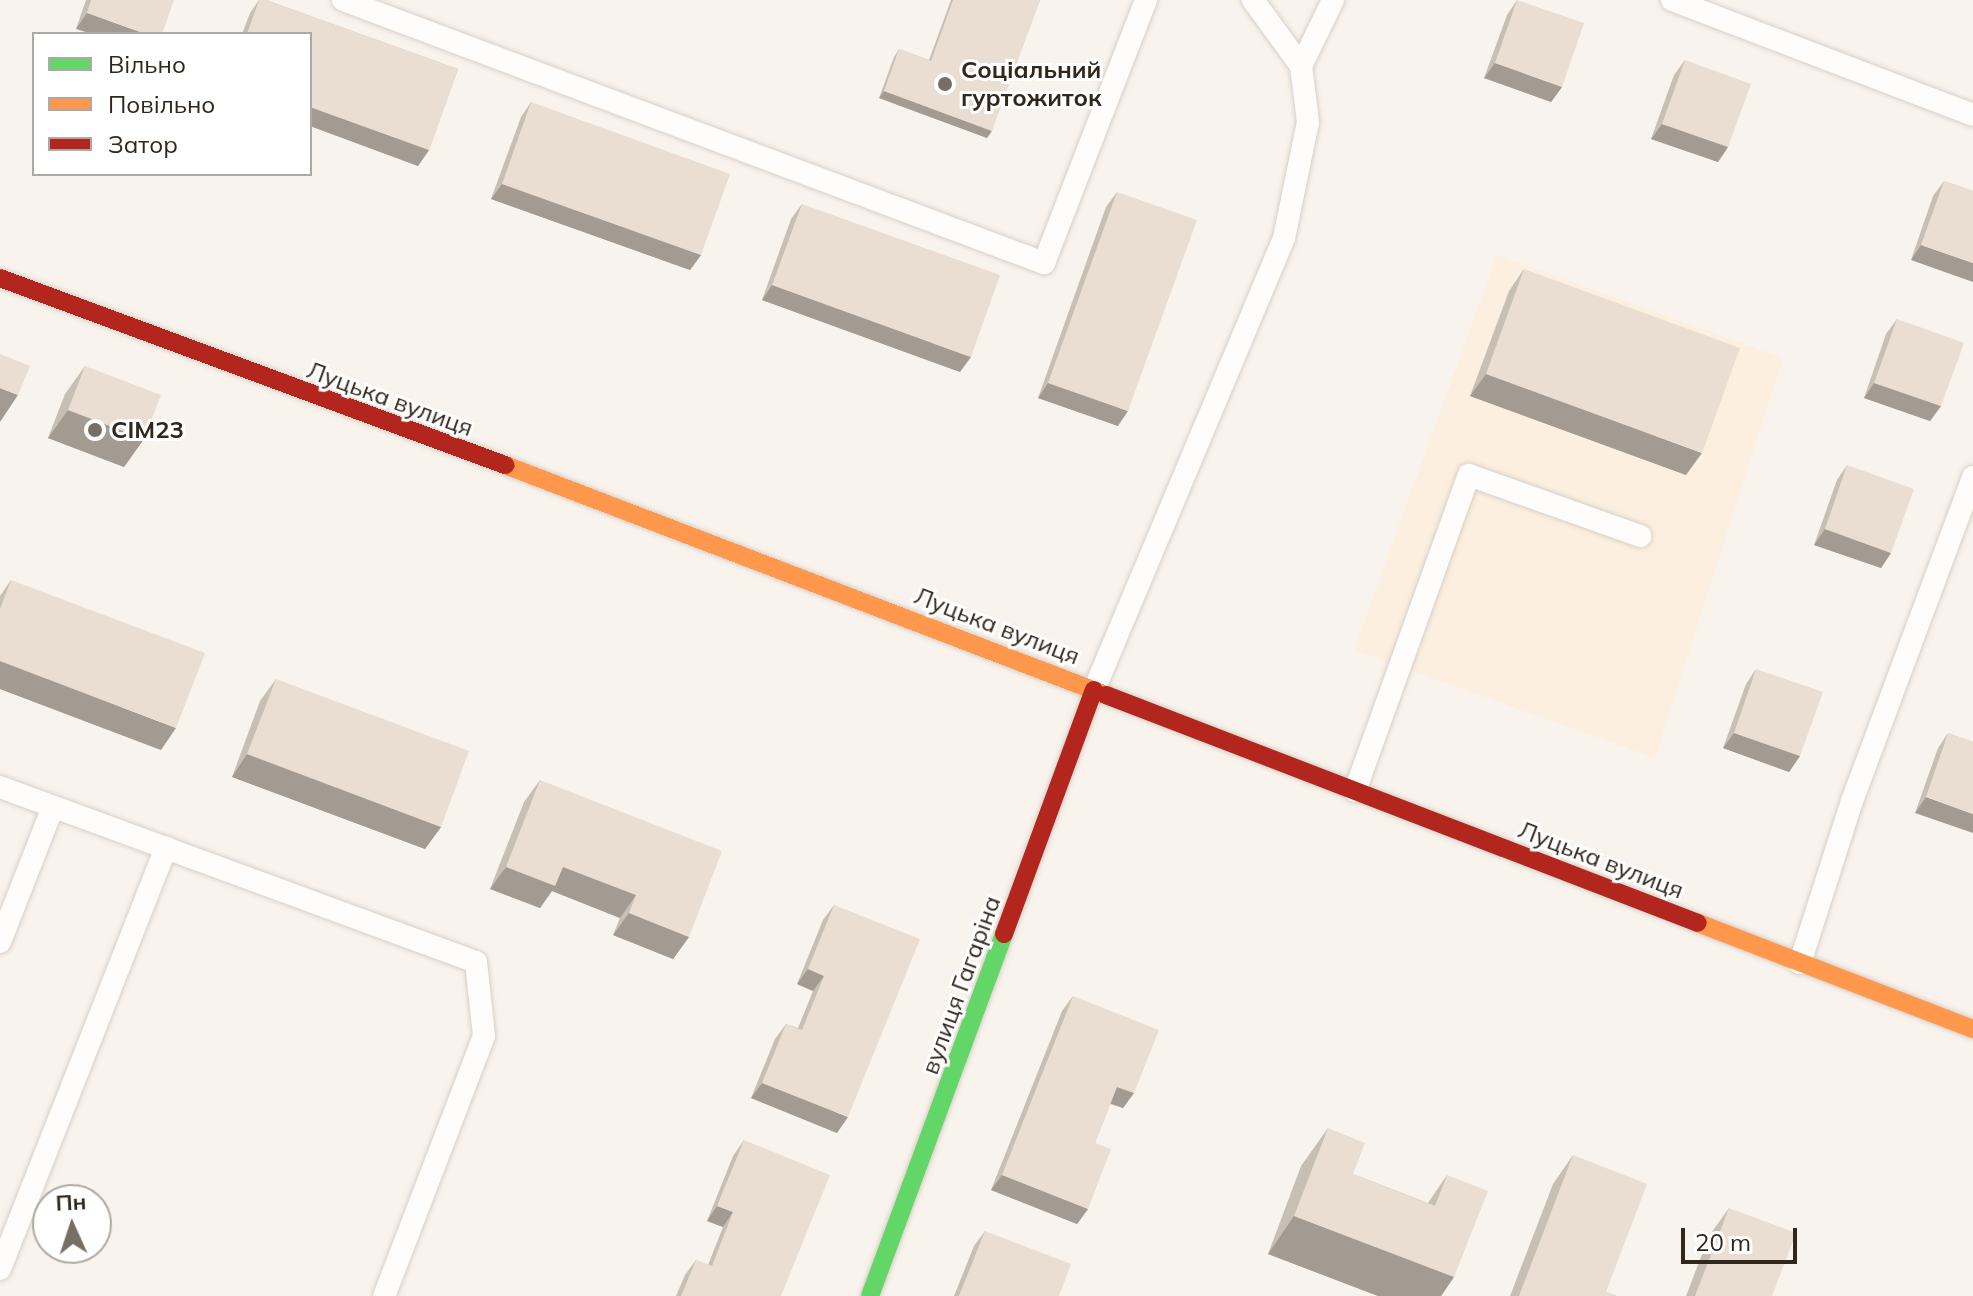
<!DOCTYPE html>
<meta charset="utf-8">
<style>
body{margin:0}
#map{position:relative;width:1973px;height:1296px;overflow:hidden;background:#f9f3ed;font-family:Mulish,sans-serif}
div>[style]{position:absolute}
.built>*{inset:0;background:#fcefe0}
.roads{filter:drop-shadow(0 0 2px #d7d0c7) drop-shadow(0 0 2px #d7d0c7)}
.lane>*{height:22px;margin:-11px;padding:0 11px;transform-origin:11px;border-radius:11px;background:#fefdfc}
.fast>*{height:18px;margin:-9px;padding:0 9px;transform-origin:9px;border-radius:9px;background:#63d668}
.slow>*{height:18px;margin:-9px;padding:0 9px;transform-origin:9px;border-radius:9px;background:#ff974d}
.jam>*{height:18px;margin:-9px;padding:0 9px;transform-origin:9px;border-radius:9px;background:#b3261e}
.wall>*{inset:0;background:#c8bfb4}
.shaded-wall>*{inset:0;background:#a39b92}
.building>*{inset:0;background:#e9ded1}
.dots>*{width:22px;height:22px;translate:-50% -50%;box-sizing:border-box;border:4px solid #fff;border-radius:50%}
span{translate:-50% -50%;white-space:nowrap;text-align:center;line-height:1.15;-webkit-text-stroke:6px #fff;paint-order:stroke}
.poi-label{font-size:24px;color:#31271c;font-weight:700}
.left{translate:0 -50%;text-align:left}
.street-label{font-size:24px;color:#31271c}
.legend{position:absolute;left:32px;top:32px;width:280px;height:144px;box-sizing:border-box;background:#fff;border:2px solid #ada9a4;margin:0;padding:10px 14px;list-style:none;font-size:24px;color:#31271c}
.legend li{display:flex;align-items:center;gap:16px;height:40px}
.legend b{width:40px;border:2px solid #ada9a4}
.north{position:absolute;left:32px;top:1184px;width:80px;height:80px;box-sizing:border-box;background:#fff;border:2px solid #ada9a4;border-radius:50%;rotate:357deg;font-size:22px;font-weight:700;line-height:32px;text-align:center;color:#31271c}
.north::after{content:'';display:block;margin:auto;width:28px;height:36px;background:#776e65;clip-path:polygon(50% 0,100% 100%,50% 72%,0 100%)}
.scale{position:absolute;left:1681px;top:1228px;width:116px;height:36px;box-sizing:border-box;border:4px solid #31271c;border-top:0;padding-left:10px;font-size:24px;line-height:28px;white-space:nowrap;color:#31271c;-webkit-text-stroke:6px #fff;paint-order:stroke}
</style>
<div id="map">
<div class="built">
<div style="clip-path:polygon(1497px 255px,1783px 358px,1655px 758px,1354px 650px)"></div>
</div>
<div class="roads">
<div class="lane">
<div style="left:343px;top:0;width:749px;rotate:20.57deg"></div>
<div style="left:1044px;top:263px;width:282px;rotate:-68.8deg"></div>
<div style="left:1672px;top:0;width:322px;rotate:20.9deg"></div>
<div style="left:1301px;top:66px;width:73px;rotate:-64.1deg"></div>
<div style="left:1094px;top:690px;width:490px;rotate:-67.2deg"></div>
<div style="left:1284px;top:238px;width:118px;rotate:-78.3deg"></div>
<div style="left:1308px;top:122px;width:56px;rotate:-97.1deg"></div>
<div style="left:1301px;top:66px;width:82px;rotate:-126deg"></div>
<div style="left:0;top:787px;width:507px;rotate:20.19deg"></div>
<div style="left:476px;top:962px;width:74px;rotate:83.8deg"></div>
<div style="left:484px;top:1036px;width:279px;rotate:111deg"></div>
<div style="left:1355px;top:791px;width:336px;rotate:-70.2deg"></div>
<div style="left:1469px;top:475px;width:182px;rotate:19.6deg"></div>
<div style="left:0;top:942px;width:145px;rotate:-68.6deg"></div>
<div style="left:1800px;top:963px;width:170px;rotate:-72.2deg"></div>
<div style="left:1852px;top:801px;width:346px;rotate:-69.5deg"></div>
<div style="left:0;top:1269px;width:453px;rotate:-68.5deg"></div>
</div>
<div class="fast">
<div style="left:870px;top:1296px;width:386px;rotate:-69.7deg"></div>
</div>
<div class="slow">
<div style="left:505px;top:465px;width:644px;rotate:20.94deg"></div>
<div style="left:1698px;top:923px;width:295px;rotate:21.1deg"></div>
</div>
<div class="jam">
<div style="left:0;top:278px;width:539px;rotate:20.32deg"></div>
<div style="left:1106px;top:695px;width:634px;rotate:21.06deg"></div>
<div style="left:1004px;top:934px;width:260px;rotate:-69.8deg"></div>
</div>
</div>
<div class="wall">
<div style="clip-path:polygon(86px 0,174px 0,76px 29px)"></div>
<div style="clip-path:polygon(259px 0,266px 0,458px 69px,429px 150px,418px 166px,310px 126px,310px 34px,242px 34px,250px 13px)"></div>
<div style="clip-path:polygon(951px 0,1040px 0,987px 138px,879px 98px,894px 57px,899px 49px,929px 60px)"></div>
<div style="clip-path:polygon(1517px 0,1562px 87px,1551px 102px,1484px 78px,1507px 15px)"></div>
<div style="clip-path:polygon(1685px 60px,1728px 147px,1718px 162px,1651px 139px,1674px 75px)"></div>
<div style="clip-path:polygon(531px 102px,701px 255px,690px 270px,491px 199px,521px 117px)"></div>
<div style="clip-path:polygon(1944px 181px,1973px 191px,1911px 260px,1933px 196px)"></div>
<div style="clip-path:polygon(1117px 192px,1118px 426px,1038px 398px,1106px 207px)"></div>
<div style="clip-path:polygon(802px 204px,960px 372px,762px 300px,791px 219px)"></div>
<div style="clip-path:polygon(1524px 269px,1686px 475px,1470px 396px,1509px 291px)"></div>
<div style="clip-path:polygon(1897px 319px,1941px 406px,1930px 421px,1864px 398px,1886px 334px)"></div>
<div style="clip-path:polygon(85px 366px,144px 439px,124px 467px,48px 438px,65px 394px)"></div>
<div style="clip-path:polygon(1847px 465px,1891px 553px,1881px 568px,1814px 545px,1837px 480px)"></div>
<div style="clip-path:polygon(11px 580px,161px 750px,0 689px,0 596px)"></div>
<div style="clip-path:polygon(1756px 669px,1800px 756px,1789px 772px,1723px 748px,1746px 684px)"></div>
<div style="clip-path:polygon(276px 679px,441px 827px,425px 849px,232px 777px,260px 701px)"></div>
<div style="clip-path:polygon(1948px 733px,1973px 742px,1915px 813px,1938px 748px)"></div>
<div style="clip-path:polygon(540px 780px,689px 937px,673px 959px,613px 935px,620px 918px,552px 891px,540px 908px,490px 889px,524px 802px)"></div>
<div style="clip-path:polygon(834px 905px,837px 1133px,751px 1098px,775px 1039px,786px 1024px,798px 1028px,813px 991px,797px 984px,823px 920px)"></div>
<div style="clip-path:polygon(1073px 996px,1134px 1093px,1123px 1108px,1110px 1104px,1095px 1143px,1088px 1209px,1077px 1224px,991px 1190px,1062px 1011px)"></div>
<div style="clip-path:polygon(1328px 1128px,1353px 1174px,1428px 1203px,1447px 1175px,1454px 1277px,1441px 1296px,1378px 1296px,1268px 1254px,1301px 1166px)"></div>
<div style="clip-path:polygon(744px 1140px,781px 1296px,676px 1296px,685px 1275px,696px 1260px,708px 1265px,723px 1227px,707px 1221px,733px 1156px)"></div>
<div style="clip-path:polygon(1573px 1155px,1606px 1292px,1617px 1296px,1510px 1296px,1553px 1184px)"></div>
<div style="clip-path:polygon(1729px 1208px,1772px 1296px,1686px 1296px,1709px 1236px)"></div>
<div style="clip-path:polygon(985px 1231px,1059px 1296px,954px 1296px,974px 1246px)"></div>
</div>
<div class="shaded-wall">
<div style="clip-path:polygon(87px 13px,146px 34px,92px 34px,76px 29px)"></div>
<div style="clip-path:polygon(1495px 63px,1562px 87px,1551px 102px,1484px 78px)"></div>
<div style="clip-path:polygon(884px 91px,992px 131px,987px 138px,879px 98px)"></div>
<div style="clip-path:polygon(310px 107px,429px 150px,418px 166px,310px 126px)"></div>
<div style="clip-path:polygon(1662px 124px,1728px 147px,1718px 162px,1651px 139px)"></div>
<div style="clip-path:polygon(502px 184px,701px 255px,690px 270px,491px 199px)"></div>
<div style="clip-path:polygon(1921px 245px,1973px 263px,1973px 282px,1911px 260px)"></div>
<div style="clip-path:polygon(772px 285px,971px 357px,960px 372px,762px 300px)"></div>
<div style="clip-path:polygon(1486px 374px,1702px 453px,1686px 475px,1470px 396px)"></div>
<div style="clip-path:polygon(1048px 383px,1128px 411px,1118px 426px,1038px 398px)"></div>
<div style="clip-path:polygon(1874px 383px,1941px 406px,1930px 421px,1864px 398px)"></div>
<div style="clip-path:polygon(0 388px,18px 395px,0 422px)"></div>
<div style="clip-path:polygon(68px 410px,144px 439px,124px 467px,48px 438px)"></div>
<div style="clip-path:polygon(1825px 529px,1891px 553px,1881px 568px,1814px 545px)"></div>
<div style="clip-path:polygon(0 661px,176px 728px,161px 750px,0 689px)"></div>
<div style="clip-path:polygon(1734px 733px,1800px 756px,1789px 772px,1723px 748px)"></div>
<div style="clip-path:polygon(247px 754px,441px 827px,425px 849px,232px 777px)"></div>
<div style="clip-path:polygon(1926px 797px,1973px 814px,1973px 833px,1915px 813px)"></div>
<div style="clip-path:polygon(506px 867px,563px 867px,636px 895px,620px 918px,552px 891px,540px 908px,490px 889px)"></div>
<div style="clip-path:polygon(629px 913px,689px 937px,673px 959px,613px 935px)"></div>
<div style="clip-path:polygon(808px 969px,824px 976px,813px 991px,797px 984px)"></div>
<div style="clip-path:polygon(762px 1083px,848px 1117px,837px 1133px,751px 1098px)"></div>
<div style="clip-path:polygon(1117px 1087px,1134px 1093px,1123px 1108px,1106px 1102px)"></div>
<div style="clip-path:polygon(1002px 1175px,1088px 1209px,1077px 1224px,991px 1190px)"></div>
<div style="clip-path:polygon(717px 1206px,733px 1212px,723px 1227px,707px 1221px)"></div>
<div style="clip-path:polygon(1294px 1216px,1454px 1277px,1441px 1296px,1378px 1296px,1268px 1254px)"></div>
</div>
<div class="building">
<div style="clip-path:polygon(91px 0,174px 0,162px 34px,146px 34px,87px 13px)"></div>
<div style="clip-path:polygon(259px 0,266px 0,458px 69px,429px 150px,310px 107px,310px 34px,247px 34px)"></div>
<div style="clip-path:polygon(953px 0,1040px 0,992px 131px,884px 91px,899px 49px,931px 61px)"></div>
<div style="clip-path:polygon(1517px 0,1584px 23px,1562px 87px,1495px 63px)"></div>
<div style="clip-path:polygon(1685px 60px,1751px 84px,1728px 147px,1662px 124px)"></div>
<div style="clip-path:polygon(531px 102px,730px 174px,701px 255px,502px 184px)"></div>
<div style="clip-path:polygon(1944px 181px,1973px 191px,1973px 263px,1921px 245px)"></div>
<div style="clip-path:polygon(1117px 192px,1197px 220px,1128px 411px,1048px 383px)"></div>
<div style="clip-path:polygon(802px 204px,1000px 275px,971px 357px,772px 285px)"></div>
<div style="clip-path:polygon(1524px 269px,1740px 348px,1702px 453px,1486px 374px)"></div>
<div style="clip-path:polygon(1897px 319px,1964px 343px,1941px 406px,1874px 383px)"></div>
<div style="clip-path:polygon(0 354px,30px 366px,18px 395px,0 388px)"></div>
<div style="clip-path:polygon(85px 366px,161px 395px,144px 439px,68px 410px)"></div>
<div style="clip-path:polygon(1847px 465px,1914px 489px,1891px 553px,1825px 529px)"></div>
<div style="clip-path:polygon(11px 580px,205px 653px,176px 728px,0 661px,0 609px)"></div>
<div style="clip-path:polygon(1756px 669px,1823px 692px,1800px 756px,1734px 733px)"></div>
<div style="clip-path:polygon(276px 679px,469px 751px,441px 827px,247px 754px)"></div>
<div style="clip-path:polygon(1948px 733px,1973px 742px,1973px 814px,1926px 797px)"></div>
<div style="clip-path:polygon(540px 780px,722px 851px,689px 937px,629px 913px,636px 895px,563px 867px,555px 886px,506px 867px)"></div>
<div style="clip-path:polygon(834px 905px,920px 939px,848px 1117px,762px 1083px,786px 1024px,802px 1030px,824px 976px,808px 969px)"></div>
<div style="clip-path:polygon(1073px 996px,1159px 1030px,1134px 1093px,1117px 1087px,1095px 1143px,1111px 1149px,1088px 1209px,1002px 1175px)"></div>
<div style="clip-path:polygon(1328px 1128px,1365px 1143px,1353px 1174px,1435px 1206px,1447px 1175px,1488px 1191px,1454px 1277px,1294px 1216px)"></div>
<div style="clip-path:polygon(744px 1140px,830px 1175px,781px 1296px,681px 1296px,696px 1260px,712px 1266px,733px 1212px,717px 1206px)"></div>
<div style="clip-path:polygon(1573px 1155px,1647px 1184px,1606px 1292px,1617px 1296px,1519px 1296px)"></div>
<div style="clip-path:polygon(1729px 1208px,1796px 1233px,1772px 1296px,1695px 1296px)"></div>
<div style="clip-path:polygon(985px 1231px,1071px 1264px,1059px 1296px,959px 1296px)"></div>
</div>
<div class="dots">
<div style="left:945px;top:84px;background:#776e65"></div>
<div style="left:95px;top:430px;background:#776e65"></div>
</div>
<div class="poi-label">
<span class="left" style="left:961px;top:84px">Соціальний<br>гуртожиток</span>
<span class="left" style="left:111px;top:430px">СІМ23</span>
</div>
<div class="street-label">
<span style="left:390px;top:399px;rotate:20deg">Луцька вулиця</span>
<span style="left:997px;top:626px;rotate:21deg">Луцька вулиця</span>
<span style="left:1601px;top:860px;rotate:21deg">Луцька вулиця</span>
<span style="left:961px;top:985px;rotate:-70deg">вулиця Гагаріна</span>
</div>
<ul class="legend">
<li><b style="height:10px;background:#63d668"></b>Вільно</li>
<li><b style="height:10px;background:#ff974d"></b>Повільно</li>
<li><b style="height:10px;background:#b3261e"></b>Затор</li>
</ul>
<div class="north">Пн</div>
<div class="scale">20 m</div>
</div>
